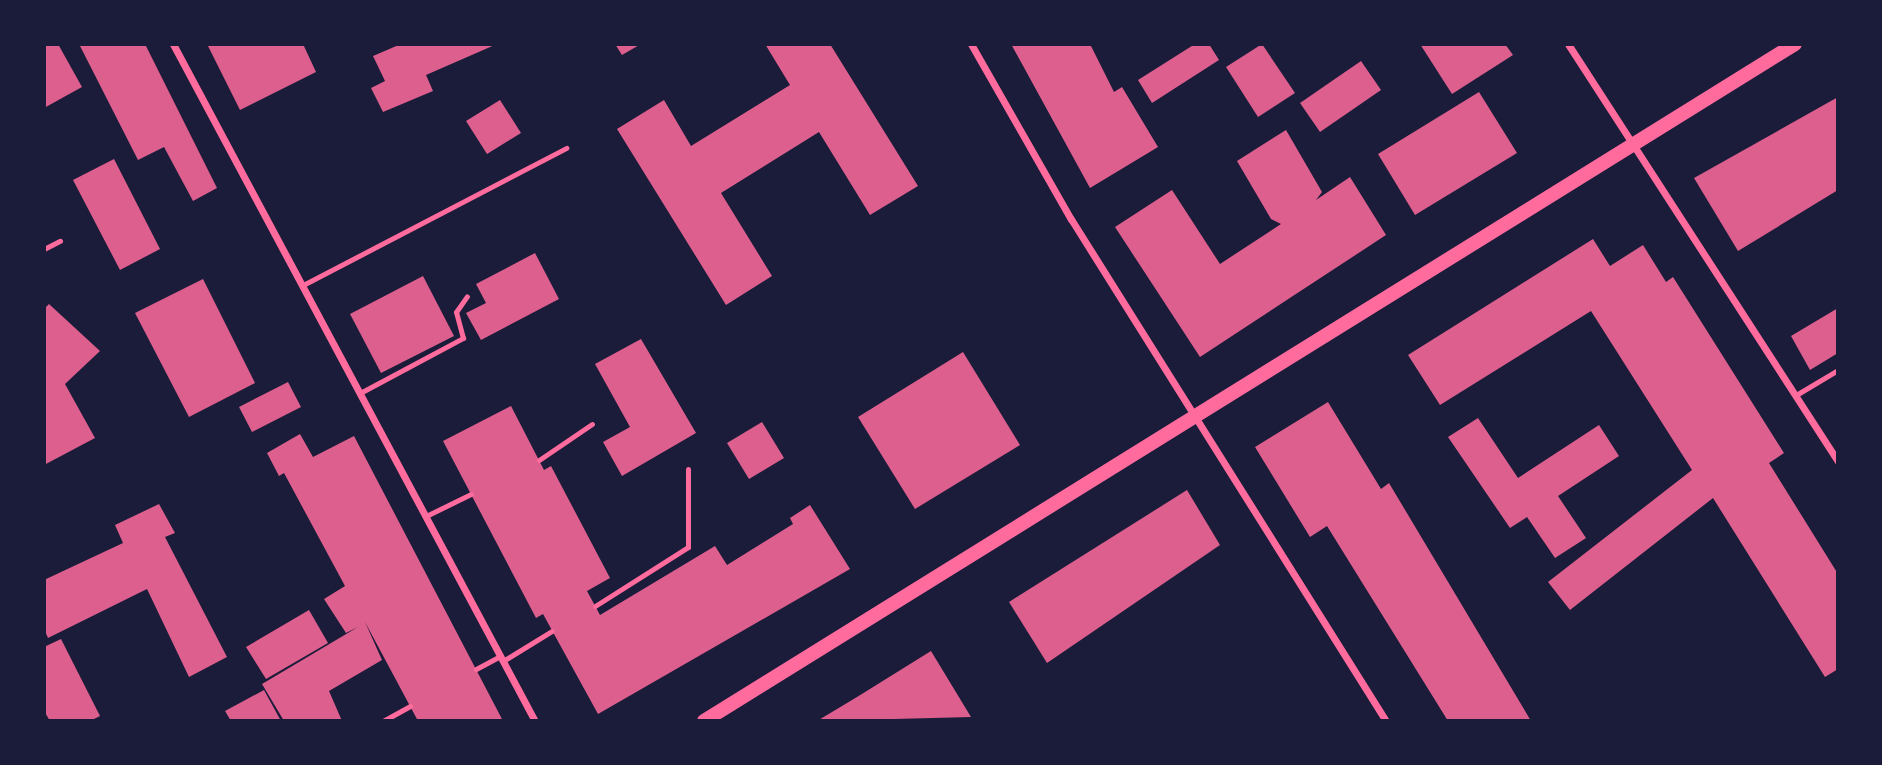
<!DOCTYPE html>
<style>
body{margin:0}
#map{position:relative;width:1882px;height:765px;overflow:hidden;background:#1b1b3a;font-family:Literata,serif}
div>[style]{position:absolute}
.building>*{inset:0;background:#dd5f8e}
.service>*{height:5px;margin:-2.5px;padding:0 2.5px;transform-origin:2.5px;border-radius:2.5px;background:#ff6b9d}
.minor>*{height:7px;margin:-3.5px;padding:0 3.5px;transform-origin:3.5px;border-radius:3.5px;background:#ff6b9d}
.secondary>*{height:14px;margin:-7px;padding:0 7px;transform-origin:7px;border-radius:7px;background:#ff6b9d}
span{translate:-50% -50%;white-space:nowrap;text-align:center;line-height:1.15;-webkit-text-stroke:7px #1b1b3a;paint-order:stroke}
.frame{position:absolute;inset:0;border:46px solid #1b1b3a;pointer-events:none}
</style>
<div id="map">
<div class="building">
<div style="clip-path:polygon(44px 44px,58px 44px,82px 87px,44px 108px)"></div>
<div style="clip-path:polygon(79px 44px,145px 44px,217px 188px,193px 201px,164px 147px,138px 160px)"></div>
<div style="clip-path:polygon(207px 44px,303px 44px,316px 72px,240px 110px)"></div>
<div style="clip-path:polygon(401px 44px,497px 44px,426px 75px,433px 91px,383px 112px,371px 88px,385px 81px,373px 56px)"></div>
<div style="clip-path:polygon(615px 44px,641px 44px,622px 55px)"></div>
<div style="clip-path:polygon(765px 44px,830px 44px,918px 186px,870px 215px,819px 132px,721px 193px,772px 276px,726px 305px,617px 129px,664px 100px,691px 146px,790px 85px)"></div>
<div style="clip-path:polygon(1011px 44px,1090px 44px,1114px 92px,1122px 87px,1158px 147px,1090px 188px)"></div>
<div style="clip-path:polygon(1195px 44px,1209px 44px,1219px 60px,1152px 103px,1138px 80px)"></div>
<div style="clip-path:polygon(1262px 44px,1295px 93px,1258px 117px,1226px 67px)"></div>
<div style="clip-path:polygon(1420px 44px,1505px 44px,1513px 55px,1452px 94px)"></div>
<div style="clip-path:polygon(1361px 61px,1381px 90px,1320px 132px,1300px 103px)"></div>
<div style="clip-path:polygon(1479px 92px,1517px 153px,1415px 215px,1378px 154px)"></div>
<div style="clip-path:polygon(1838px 97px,1838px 190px,1738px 251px,1694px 178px)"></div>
<div style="clip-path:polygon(500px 100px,521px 133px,487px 154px,466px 121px)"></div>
<div style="clip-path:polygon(1286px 130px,1322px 192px,1316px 200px,1350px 177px,1386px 235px,1200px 357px,1115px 227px,1172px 190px,1220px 264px,1281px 224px,1271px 219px,1237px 161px)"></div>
<div style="clip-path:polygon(114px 159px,160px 249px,120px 270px,73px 180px)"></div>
<div style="clip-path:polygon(1593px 239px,1610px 266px,1643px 245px,1666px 282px,1673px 277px,1784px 453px,1769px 463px,1838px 574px,1838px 669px,1825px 677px,1713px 498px,1570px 610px,1548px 582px,1692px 470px,1591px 311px,1440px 405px,1408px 355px)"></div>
<div style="clip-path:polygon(535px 253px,559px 299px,481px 340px,466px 313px,486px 303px,476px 284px)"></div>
<div style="clip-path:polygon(423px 276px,454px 336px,381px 373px,350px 314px)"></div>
<div style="clip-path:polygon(203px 279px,255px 383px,189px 417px,135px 313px)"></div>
<div style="clip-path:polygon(49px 304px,100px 351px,65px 384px,95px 438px,44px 465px,44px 309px)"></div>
<div style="clip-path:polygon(1838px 308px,1838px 353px,1810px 370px,1791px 336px)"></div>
<div style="clip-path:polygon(641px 339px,696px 433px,622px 476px,603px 442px,630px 427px,595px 364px)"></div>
<div style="clip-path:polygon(963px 352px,1020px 445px,915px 509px,858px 417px)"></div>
<div style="clip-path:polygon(288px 382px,301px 407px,252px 432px,239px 407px)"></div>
<div style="clip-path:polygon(1328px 402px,1381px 489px,1389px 483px,1531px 721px,1448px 721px,1327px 526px,1310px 537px,1255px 447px)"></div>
<div style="clip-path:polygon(511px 406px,544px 470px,551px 466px,610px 578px,587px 591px,600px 615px,715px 546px,727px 565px,793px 524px,790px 518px,810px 505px,850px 569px,598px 714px,543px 614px,536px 618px,443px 441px)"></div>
<div style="clip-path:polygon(1478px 418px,1518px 478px,1599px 425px,1619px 456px,1558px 496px,1586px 538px,1555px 558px,1527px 517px,1510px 528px,1448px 437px)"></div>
<div style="clip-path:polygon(762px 422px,784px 458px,749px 479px,727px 443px)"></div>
<div style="clip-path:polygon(300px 434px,313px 457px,354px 436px,503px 721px,418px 721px,365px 622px,382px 660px,329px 691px,342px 721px,284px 721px,262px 684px,358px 627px,346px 633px,324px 599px,345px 586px,284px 473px,279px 476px,267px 453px)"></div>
<div style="clip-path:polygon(1187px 490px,1220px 545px,1047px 663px,1009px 602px)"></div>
<div style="clip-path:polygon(159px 504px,175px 533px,165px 537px,227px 657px,189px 677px,147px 589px,48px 638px,44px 629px,44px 580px,123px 543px,115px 525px)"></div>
<div style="clip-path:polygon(309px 610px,328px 643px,266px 679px,246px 647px)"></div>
<div style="clip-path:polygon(61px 639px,100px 716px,90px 721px,50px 721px,44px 711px,44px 647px)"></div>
<div style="clip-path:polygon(931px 651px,971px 717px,817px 721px,857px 697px)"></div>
<div style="clip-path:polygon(264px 690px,281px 721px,231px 721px,225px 711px)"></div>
</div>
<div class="service">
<div style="left:44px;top:249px;width:18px;rotate:-27deg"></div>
<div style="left:303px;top:285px;width:297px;rotate:-27.5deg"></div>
<div style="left:360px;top:393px;width:117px;rotate:-28.1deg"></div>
<div style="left:463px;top:338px;width:27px;rotate:-105deg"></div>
<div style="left:456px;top:312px;width:19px;rotate:-55deg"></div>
<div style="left:1796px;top:395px;width:49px;rotate:-30.8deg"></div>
<div style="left:539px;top:460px;width:64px;rotate:-34.2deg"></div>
<div style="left:426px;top:516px;width:50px;rotate:-26.1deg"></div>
<div style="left:595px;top:606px;width:110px;rotate:-32.4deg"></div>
<div style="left:688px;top:547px;width:78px;rotate:-90deg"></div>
<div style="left:503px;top:661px;width:57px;rotate:-31.5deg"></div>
<div style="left:476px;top:669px;width:27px;rotate:-28deg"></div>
<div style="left:383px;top:721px;width:31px;rotate:-29deg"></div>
</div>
<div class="minor">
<div style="left:173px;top:44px;width:768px;rotate:61.87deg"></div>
<div style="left:971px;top:44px;width:202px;rotate:60.3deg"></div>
<div style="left:1071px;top:219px;width:593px;rotate:57.89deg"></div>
<div style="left:1568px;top:44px;width:497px;rotate:57.1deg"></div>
</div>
<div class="secondary">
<div style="left:704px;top:721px;width:1284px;rotate:-31.82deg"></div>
</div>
<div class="frame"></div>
</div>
